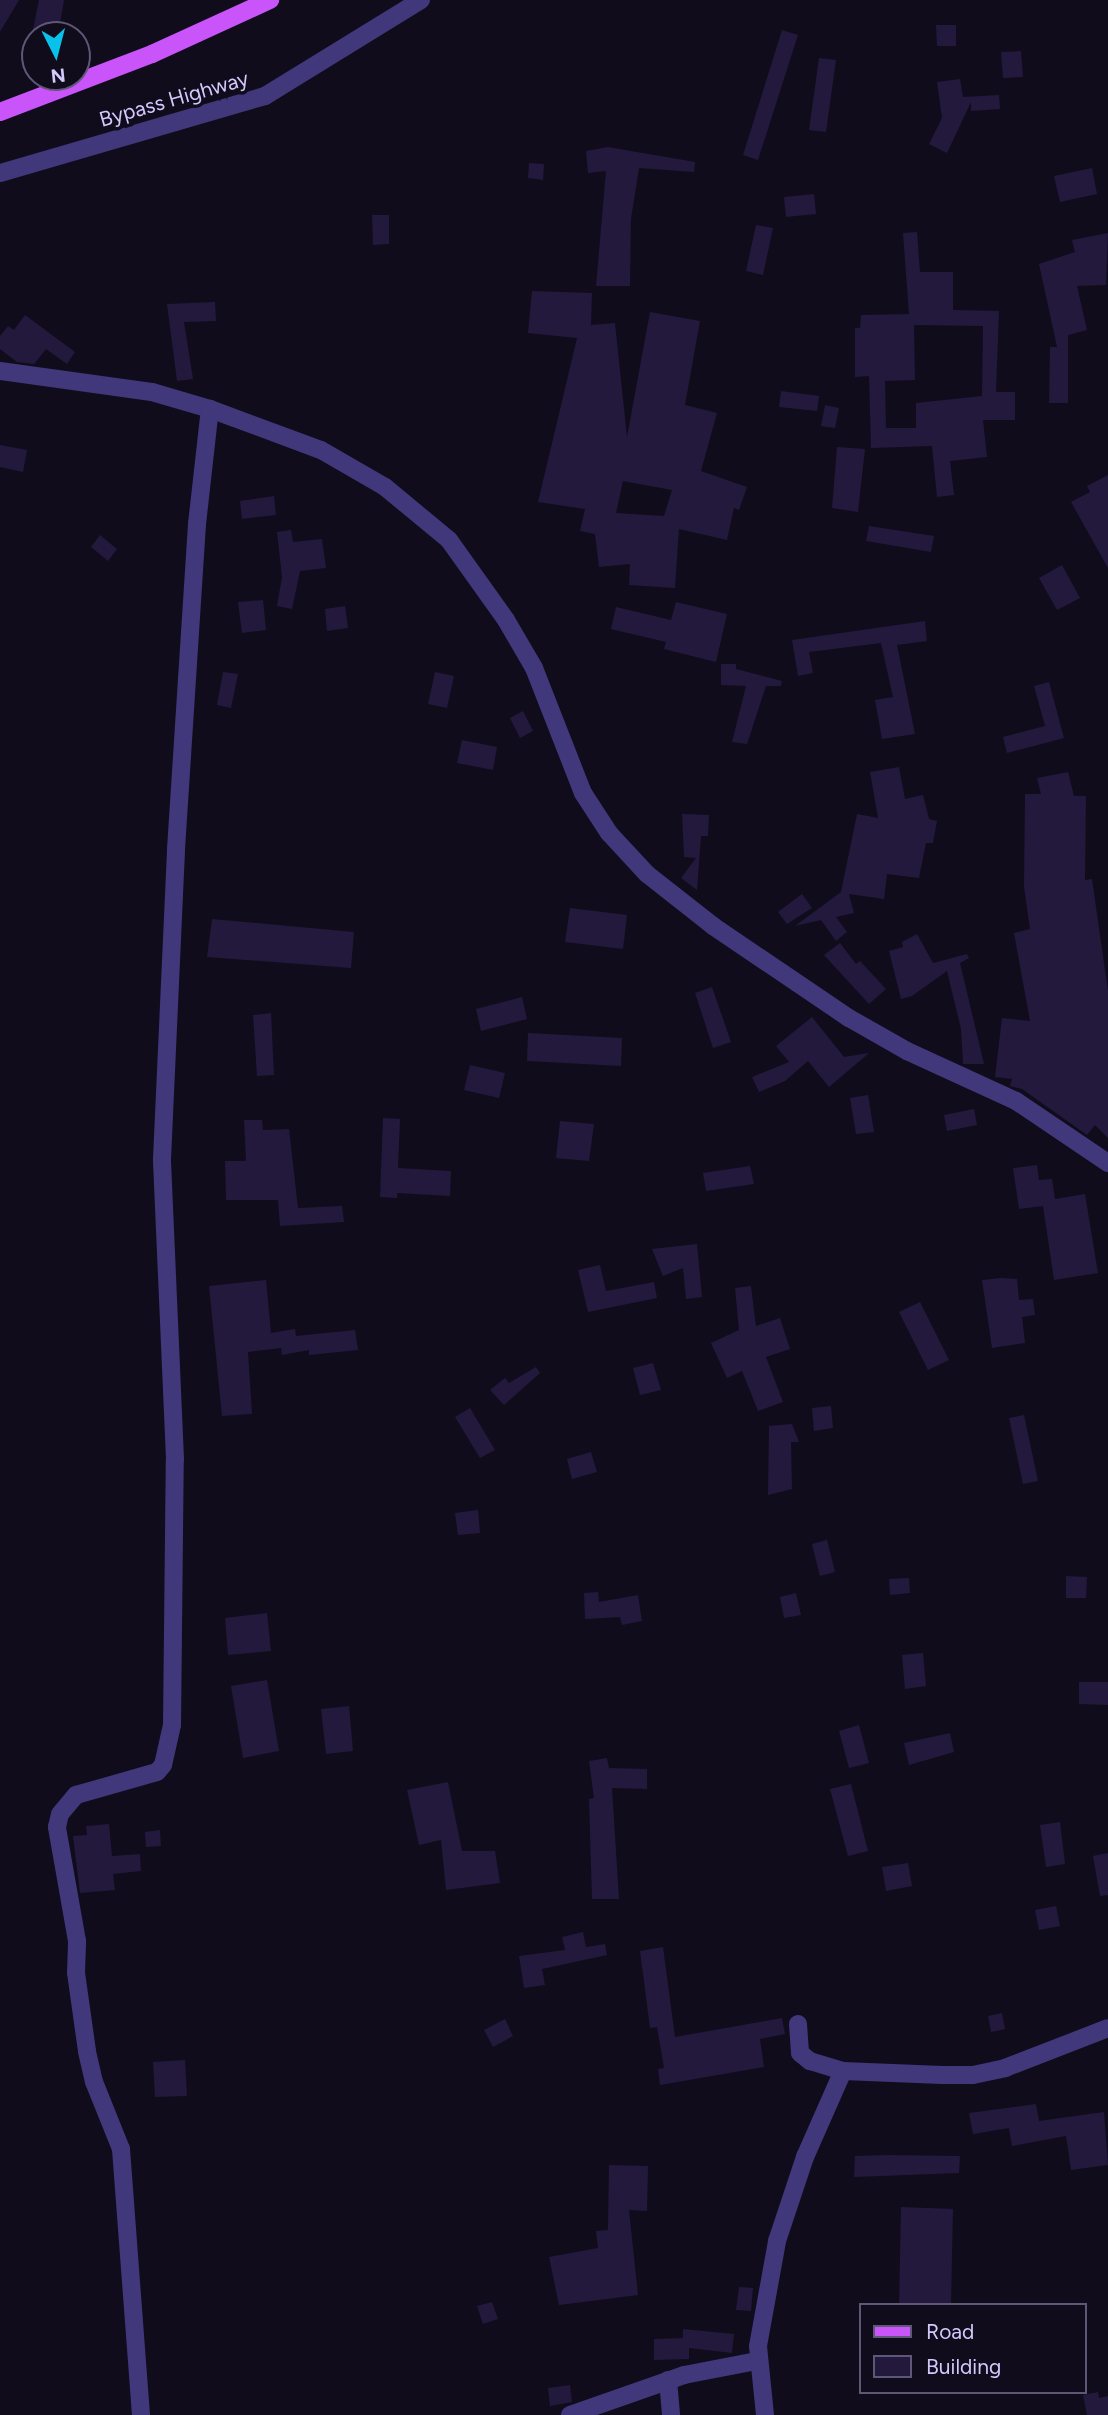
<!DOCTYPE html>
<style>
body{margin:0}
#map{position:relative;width:1108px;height:2415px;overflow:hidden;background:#100c1c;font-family:Figtree,sans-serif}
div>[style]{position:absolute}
.building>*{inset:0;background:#23193d}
.minor>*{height:18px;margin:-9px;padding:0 9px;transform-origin:9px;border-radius:9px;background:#40387a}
.tertiary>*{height:18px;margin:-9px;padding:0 9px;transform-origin:9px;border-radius:9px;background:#40387a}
.primary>*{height:18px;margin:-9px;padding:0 9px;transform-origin:9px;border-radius:9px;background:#c954f9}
span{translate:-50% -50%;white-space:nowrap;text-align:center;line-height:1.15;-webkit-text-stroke:7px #100c1c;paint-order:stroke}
.street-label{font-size:21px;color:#d3c9fd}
.legend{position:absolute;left:859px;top:2303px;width:228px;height:91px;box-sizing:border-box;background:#100c1c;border:2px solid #5e5876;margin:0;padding:9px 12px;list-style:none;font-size:21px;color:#d3c9fd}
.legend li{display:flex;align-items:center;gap:14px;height:35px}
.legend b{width:35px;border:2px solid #5e5876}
.north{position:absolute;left:21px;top:21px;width:70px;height:70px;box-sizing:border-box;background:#100c1c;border:2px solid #5e5876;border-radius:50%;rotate:174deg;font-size:19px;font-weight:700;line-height:28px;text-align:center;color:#d3c9fd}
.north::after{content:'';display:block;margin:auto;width:24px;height:32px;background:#08c2eb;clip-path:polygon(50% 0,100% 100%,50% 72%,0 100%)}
</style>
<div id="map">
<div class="building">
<div style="clip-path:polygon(0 0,19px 0,0 32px)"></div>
<div style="clip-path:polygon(39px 0,64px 0,58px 34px,33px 30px)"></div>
<div style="clip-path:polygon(936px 25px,956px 25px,956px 46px,937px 46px)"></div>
<div style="clip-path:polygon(782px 30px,798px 35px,758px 160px,743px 155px)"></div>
<div style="clip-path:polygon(1021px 51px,1023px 77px,1003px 78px,1001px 52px)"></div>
<div style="clip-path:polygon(819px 58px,836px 60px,826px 132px,809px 130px)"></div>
<div style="clip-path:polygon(960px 79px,963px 97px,999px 95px,1000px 109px,971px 111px,971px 102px,947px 153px,929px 144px,942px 118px,937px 82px)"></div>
<div style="clip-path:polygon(608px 147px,695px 162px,694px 172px,639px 168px,631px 219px,630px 286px,596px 286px,606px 171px,588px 173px,586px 151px)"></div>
<div style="clip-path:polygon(529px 163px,544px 164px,543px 180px,528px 178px)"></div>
<div style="clip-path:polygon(1092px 168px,1097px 194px,1060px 202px,1054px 176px)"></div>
<div style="clip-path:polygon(814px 194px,816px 214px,786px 217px,784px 197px)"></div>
<div style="clip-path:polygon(372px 215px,389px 215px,389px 244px,373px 245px)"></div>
<div style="clip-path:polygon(756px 225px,773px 228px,763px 275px,746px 271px)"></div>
<div style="clip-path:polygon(evenodd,917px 232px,920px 272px,953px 272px,953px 310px,999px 311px,996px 392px,1015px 392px,1015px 420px,983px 420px,987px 457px,950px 461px,954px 495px,937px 497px,932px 446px,871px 448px,869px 376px,855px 377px,855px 328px,860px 328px,861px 315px,909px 314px,903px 233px,917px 232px,914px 325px,983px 326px,982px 396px,916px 403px,916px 428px,886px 428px,885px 381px,915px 380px,914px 325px)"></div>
<div style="clip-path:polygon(1108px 233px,1106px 285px,1077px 286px,1087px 330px,1068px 335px,1068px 403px,1049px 403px,1050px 347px,1057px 347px,1039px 264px,1075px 252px,1072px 240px)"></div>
<div style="clip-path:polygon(evenodd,532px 291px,592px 293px,591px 325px,615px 323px,627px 437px,650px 312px,700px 321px,685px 405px,717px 413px,701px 471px,747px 487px,739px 510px,734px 508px,727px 540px,679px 529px,675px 588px,629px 585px,630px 564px,599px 567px,595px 534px,580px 531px,585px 509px,538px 502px,577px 338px,528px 333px,532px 291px,623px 481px,672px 490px,664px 516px,616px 513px,623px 481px)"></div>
<div style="clip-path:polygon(215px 302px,216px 321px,184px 322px,193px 379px,177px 381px,167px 304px)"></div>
<div style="clip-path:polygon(25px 315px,75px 352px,67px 364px,46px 349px,34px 364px,17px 362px,0 349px,0 336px,8px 326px,14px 330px)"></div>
<div style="clip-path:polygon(781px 391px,819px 396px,817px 411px,779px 407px)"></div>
<div style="clip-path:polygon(825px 405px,839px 408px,835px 428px,821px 426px)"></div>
<div style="clip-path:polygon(0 445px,27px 450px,23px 472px,0 467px)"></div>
<div style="clip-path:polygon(837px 447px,865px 449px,858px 512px,832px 508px)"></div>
<div style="clip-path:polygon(1108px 475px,1108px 568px,1071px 502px,1090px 492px,1087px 486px)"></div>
<div style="clip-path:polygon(274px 496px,276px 515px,242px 519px,240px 501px)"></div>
<div style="clip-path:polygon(869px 526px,934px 536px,931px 552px,866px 541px)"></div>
<div style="clip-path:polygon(291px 530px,293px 542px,322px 539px,326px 568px,300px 571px,292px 609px,277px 606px,282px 577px,277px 532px)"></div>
<div style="clip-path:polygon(100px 535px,117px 549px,108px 561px,91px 547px)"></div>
<div style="clip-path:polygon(1062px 565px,1080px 598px,1057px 610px,1039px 578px)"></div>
<div style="clip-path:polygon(263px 600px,266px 630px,242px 633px,238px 602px)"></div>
<div style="clip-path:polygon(676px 602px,727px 614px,716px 662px,664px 649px,666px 642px,611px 629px,616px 607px,671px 620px)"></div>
<div style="clip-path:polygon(345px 606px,348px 628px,327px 631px,325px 609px)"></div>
<div style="clip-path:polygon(925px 621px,927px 641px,897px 645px,915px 734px,882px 739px,875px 700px,893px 697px,881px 643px,809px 652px,813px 673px,798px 676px,792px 640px)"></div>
<div style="clip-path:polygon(721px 664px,736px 664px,736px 669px,782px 681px,781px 686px,766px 686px,747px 744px,732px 742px,746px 686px,721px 685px)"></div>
<div style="clip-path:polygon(223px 672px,238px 674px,231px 708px,217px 705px)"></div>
<div style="clip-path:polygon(435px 672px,454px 676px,447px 708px,428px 704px)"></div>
<div style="clip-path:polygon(1049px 682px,1064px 738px,1007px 753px,1003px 737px,1045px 726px,1034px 686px)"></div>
<div style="clip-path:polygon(523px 711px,533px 731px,520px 738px,510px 718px)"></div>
<div style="clip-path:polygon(462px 740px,497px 747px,493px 770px,457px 763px)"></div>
<div style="clip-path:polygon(899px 767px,905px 799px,923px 795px,929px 819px,937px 821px,933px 843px,926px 843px,919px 878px,887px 874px,884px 899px,849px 894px,854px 913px,836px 917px,847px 932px,836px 941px,821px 920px,795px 926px,841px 892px,857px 814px,878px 818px,870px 772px)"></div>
<div style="clip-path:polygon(1068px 772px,1074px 796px,1086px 796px,1085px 880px,1092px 879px,1108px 991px,1108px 1138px,1095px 1125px,1087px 1135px,1022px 1089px,1010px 1086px,1012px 1079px,995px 1077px,1002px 1018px,1030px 1021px,1014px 933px,1030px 929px,1024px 887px,1025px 794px,1041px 794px,1037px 778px)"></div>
<div style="clip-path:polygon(682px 814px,709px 815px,708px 836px,701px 836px,697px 890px,681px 878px,696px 858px,684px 857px)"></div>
<div style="clip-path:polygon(802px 894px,812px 908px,787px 924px,778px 912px)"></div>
<div style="clip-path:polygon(570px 908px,627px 915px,623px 949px,565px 942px)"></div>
<div style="clip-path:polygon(212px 919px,354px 932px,351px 968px,207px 957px)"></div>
<div style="clip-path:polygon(917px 934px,933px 963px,967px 954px,969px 958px,960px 963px,984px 1064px,963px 1064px,961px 1029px,947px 971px,912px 996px,901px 999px,889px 951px,903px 947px,902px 942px)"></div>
<div style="clip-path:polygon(840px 943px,856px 964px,860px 961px,886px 989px,869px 1004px,824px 955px)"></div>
<div style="clip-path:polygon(712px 987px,731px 1042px,713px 1048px,695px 993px)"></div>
<div style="clip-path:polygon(522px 997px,527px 1019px,481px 1031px,476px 1009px)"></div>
<div style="clip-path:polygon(271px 1013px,274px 1075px,257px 1076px,253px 1015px)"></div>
<div style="clip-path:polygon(812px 1017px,844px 1057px,869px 1053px,829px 1087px,808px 1061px,785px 1081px,759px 1092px,752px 1077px,789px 1062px,776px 1046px)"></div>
<div style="clip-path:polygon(528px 1033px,622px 1038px,621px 1066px,527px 1061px)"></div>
<div style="clip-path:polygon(470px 1065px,505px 1073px,499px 1098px,464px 1090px)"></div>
<div style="clip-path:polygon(868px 1095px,874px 1132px,856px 1134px,850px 1098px)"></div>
<div style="clip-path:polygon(974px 1109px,977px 1125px,947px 1131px,944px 1115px)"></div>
<div style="clip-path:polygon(383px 1118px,400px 1119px,398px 1168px,451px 1171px,450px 1196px,397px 1193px,397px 1198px,380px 1197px)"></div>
<div style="clip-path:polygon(244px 1120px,262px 1120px,263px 1130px,289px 1129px,298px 1208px,342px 1206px,344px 1222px,280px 1226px,278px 1200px,226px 1200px,225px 1161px,246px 1161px)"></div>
<div style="clip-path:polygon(560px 1121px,594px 1124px,589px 1161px,556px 1158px)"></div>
<div style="clip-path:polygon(1037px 1165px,1039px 1180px,1052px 1179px,1055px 1199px,1085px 1194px,1098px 1273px,1054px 1280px,1043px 1206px,1019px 1209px,1013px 1168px)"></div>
<div style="clip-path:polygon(750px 1166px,754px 1184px,706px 1191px,703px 1173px)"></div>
<div style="clip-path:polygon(697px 1244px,702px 1297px,686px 1299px,683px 1268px,663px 1276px,652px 1249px)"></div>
<div style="clip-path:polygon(600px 1265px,606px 1291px,654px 1282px,657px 1298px,588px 1312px,578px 1270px)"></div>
<div style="clip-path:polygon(1001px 1278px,1017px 1279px,1019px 1300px,1033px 1299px,1035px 1315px,1022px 1317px,1025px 1343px,992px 1348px,982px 1280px)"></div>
<div style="clip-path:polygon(266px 1280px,271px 1333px,295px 1329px,296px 1336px,355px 1330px,358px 1350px,309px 1355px,309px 1350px,282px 1355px,281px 1348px,248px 1352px,252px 1414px,222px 1416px,209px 1286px)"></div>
<div style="clip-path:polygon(751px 1286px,756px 1326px,780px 1318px,790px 1349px,766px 1357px,783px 1402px,758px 1411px,742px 1371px,727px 1378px,711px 1343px,739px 1330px,735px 1288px)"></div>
<div style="clip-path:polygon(920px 1302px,949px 1360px,928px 1370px,899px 1312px)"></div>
<div style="clip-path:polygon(653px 1363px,661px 1390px,640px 1395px,633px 1368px)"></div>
<div style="clip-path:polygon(536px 1367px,540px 1373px,504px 1405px,490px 1390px,505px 1378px,509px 1383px)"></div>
<div style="clip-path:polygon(831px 1406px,833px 1428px,814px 1431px,812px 1408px)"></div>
<div style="clip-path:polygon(470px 1408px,495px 1450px,480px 1458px,455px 1417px)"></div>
<div style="clip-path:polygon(1024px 1415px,1038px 1481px,1023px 1484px,1009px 1418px)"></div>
<div style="clip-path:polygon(792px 1424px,799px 1442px,791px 1442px,792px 1489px,768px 1495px,769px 1426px)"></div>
<div style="clip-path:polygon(591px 1452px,597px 1472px,572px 1479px,567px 1459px)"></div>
<div style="clip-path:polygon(478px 1510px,480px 1533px,458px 1535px,455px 1513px)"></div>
<div style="clip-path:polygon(827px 1540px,835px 1572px,820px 1576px,812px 1544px)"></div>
<div style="clip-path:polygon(1066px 1576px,1087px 1577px,1086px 1598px,1066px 1598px)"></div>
<div style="clip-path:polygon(909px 1578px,910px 1593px,890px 1595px,889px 1579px)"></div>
<div style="clip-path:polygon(598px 1592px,599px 1602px,638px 1595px,642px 1621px,622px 1625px,620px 1617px,585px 1619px,584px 1593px)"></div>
<div style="clip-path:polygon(796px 1593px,801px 1615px,784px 1618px,780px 1597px)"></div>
<div style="clip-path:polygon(267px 1613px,271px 1651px,228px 1655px,225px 1618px)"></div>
<div style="clip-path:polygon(923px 1653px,926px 1686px,905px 1689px,902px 1655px)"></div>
<div style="clip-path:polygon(267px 1680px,279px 1751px,243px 1758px,231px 1686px)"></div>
<div style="clip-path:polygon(1079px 1682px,1108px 1682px,1108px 1705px,1079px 1704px)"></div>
<div style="clip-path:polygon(349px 1706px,353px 1751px,326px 1754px,321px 1709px)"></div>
<div style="clip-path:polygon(859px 1725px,869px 1763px,849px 1768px,839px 1731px)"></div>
<div style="clip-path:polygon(950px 1733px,954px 1752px,909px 1765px,904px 1743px)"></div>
<div style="clip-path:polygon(607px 1758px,609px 1768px,647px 1769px,647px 1789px,612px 1788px,619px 1899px,592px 1899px,589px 1799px,594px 1798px,589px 1761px)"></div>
<div style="clip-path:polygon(448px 1782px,462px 1851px,495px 1851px,500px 1883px,446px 1890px,441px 1840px,419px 1845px,407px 1790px)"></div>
<div style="clip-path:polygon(851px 1784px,868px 1851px,848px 1856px,830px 1789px)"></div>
<div style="clip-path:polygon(1060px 1822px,1065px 1864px,1046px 1867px,1040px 1825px)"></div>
<div style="clip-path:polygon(109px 1824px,112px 1856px,140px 1854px,141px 1871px,113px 1874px,115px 1890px,80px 1893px,73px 1836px,87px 1835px,86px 1826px)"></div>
<div style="clip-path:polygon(160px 1830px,161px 1846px,146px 1847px,145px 1832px)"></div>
<div style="clip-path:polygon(1108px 1853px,1108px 1895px,1100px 1896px,1093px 1856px)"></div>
<div style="clip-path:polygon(908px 1863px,912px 1886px,886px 1891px,882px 1867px)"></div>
<div style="clip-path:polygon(1056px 1906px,1060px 1926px,1039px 1930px,1035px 1910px)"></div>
<div style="clip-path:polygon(583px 1932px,586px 1947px,605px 1944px,607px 1955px,542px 1969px,545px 1985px,524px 1988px,519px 1956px,565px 1950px,562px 1937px)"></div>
<div style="clip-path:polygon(663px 1947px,675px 2037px,782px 2018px,785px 2034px,760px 2039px,764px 2067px,660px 2085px,658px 2069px,664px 2068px,657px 2027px,650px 2028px,640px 1951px)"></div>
<div style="clip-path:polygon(1002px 2013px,1005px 2029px,991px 2032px,988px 2016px)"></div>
<div style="clip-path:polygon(505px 2019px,513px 2036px,493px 2047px,484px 2030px)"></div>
<div style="clip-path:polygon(185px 2060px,187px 2096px,155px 2097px,153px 2062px)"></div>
<div style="clip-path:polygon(1036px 2104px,1039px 2121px,1104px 2112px,1108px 2165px,1071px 2170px,1066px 2136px,1012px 2146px,1009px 2128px,973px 2134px,969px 2113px)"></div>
<div style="clip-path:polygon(888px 2155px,960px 2156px,959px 2173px,854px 2177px,855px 2156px)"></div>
<div style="clip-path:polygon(609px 2165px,648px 2166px,647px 2211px,629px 2210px,638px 2295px,559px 2305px,549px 2257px,598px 2248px,596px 2231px,608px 2230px)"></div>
<div style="clip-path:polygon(901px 2207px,953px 2209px,951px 2304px,899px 2305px)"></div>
<div style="clip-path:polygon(739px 2287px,753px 2288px,751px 2311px,736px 2310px)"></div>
<div style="clip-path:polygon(492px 2302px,498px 2319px,483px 2324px,477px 2306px)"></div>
<div style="clip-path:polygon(683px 2329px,734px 2334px,732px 2353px,689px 2348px,689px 2359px,654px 2360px,654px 2339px,683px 2338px)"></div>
<div style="clip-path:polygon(570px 2385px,572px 2402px,550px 2406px,548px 2388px)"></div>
<div style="clip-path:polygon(1098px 2392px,1099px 2398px,1108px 2396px,1108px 2415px,1087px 2415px,1083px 2395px)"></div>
</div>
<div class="minor">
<div style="left:0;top:173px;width:276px;rotate:-16.2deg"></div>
<div style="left:265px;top:96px;width:183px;rotate:-31.6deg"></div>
<div style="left:798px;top:2024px;width:29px;rotate:86deg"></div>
<div style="left:800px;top:2053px;width:13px;rotate:39deg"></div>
<div style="left:810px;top:2061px;width:34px;rotate:17deg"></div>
<div style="left:843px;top:2071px;width:99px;rotate:2.3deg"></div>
<div style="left:942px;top:2075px;width:31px"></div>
<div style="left:973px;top:2075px;width:33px;rotate:-12deg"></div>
<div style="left:1005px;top:2068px;width:110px;rotate:-21.2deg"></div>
<div style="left:668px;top:2380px;width:35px;rotate:85deg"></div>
<div style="left:570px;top:2415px;width:121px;rotate:-19.3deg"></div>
<div style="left:684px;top:2375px;width:74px;rotate:-10.9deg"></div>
<div style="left:765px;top:2415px;width:69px;rotate:-95.8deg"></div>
<div style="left:758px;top:2346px;width:107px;rotate:-79.7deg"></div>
<div style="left:777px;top:2241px;width:89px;rotate:-71.6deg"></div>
<div style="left:805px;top:2157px;width:94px;rotate:-66.2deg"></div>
</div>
<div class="tertiary">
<div style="left:0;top:371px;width:153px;rotate:7.9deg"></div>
<div style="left:152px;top:392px;width:60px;rotate:16.3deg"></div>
<div style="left:210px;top:409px;width:118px;rotate:20.3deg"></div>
<div style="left:321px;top:450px;width:74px;rotate:30deg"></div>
<div style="left:385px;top:487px;width:83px;rotate:39.6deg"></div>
<div style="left:449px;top:540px;width:98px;rotate:54.5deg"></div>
<div style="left:506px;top:620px;width:56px;rotate:59.7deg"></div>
<div style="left:534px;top:668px;width:134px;rotate:68.6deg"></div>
<div style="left:583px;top:793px;width:48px;rotate:57deg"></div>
<div style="left:609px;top:833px;width:56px;rotate:47.2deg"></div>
<div style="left:647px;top:874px;width:84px;rotate:38.2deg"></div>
<div style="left:713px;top:926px;width:164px;rotate:34.1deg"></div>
<div style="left:849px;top:1018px;width:67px;rotate:29.6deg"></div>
<div style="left:907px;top:1051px;width:120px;rotate:24.6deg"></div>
<div style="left:1016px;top:1101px;width:111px;rotate:34deg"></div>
<div style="left:141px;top:2415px;width:267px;rotate:-94.3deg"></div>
<div style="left:121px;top:2149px;width:72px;rotate:-111.9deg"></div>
<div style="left:94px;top:2082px;width:32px;rotate:-103deg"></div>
<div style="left:87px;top:2051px;width:79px;rotate:-98deg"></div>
<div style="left:76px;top:1973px;width:32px;rotate:-88deg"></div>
<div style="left:77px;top:1941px;width:116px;rotate:-100deg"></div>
<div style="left:57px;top:1827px;width:13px;rotate:-77deg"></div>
<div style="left:60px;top:1814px;width:25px;rotate:-50deg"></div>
<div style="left:76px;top:1795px;width:84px;rotate:-15.9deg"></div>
<div style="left:157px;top:1772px;width:9px;rotate:-49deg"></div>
<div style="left:163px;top:1765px;width:41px;rotate:-77.3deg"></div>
<div style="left:172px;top:1725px;width:266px;rotate:-89.4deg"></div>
<div style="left:175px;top:1459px;width:300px;rotate:-92.5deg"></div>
<div style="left:162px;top:1159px;width:310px;rotate:-87.4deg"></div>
<div style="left:176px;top:849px;width:326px;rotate:-86.3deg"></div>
<div style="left:197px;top:524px;width:116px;rotate:-83.6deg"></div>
</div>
<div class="primary">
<div style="left:0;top:112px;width:163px;rotate:-20.9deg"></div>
<div style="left:152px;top:54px;width:130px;rotate:-24.6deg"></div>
</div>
<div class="street-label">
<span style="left:174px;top:99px;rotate:-16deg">Bypass Highway</span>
</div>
<ul class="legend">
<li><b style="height:9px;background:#c954f9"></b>Road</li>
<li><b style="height:19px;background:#23193d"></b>Building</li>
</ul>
<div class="north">N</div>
</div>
